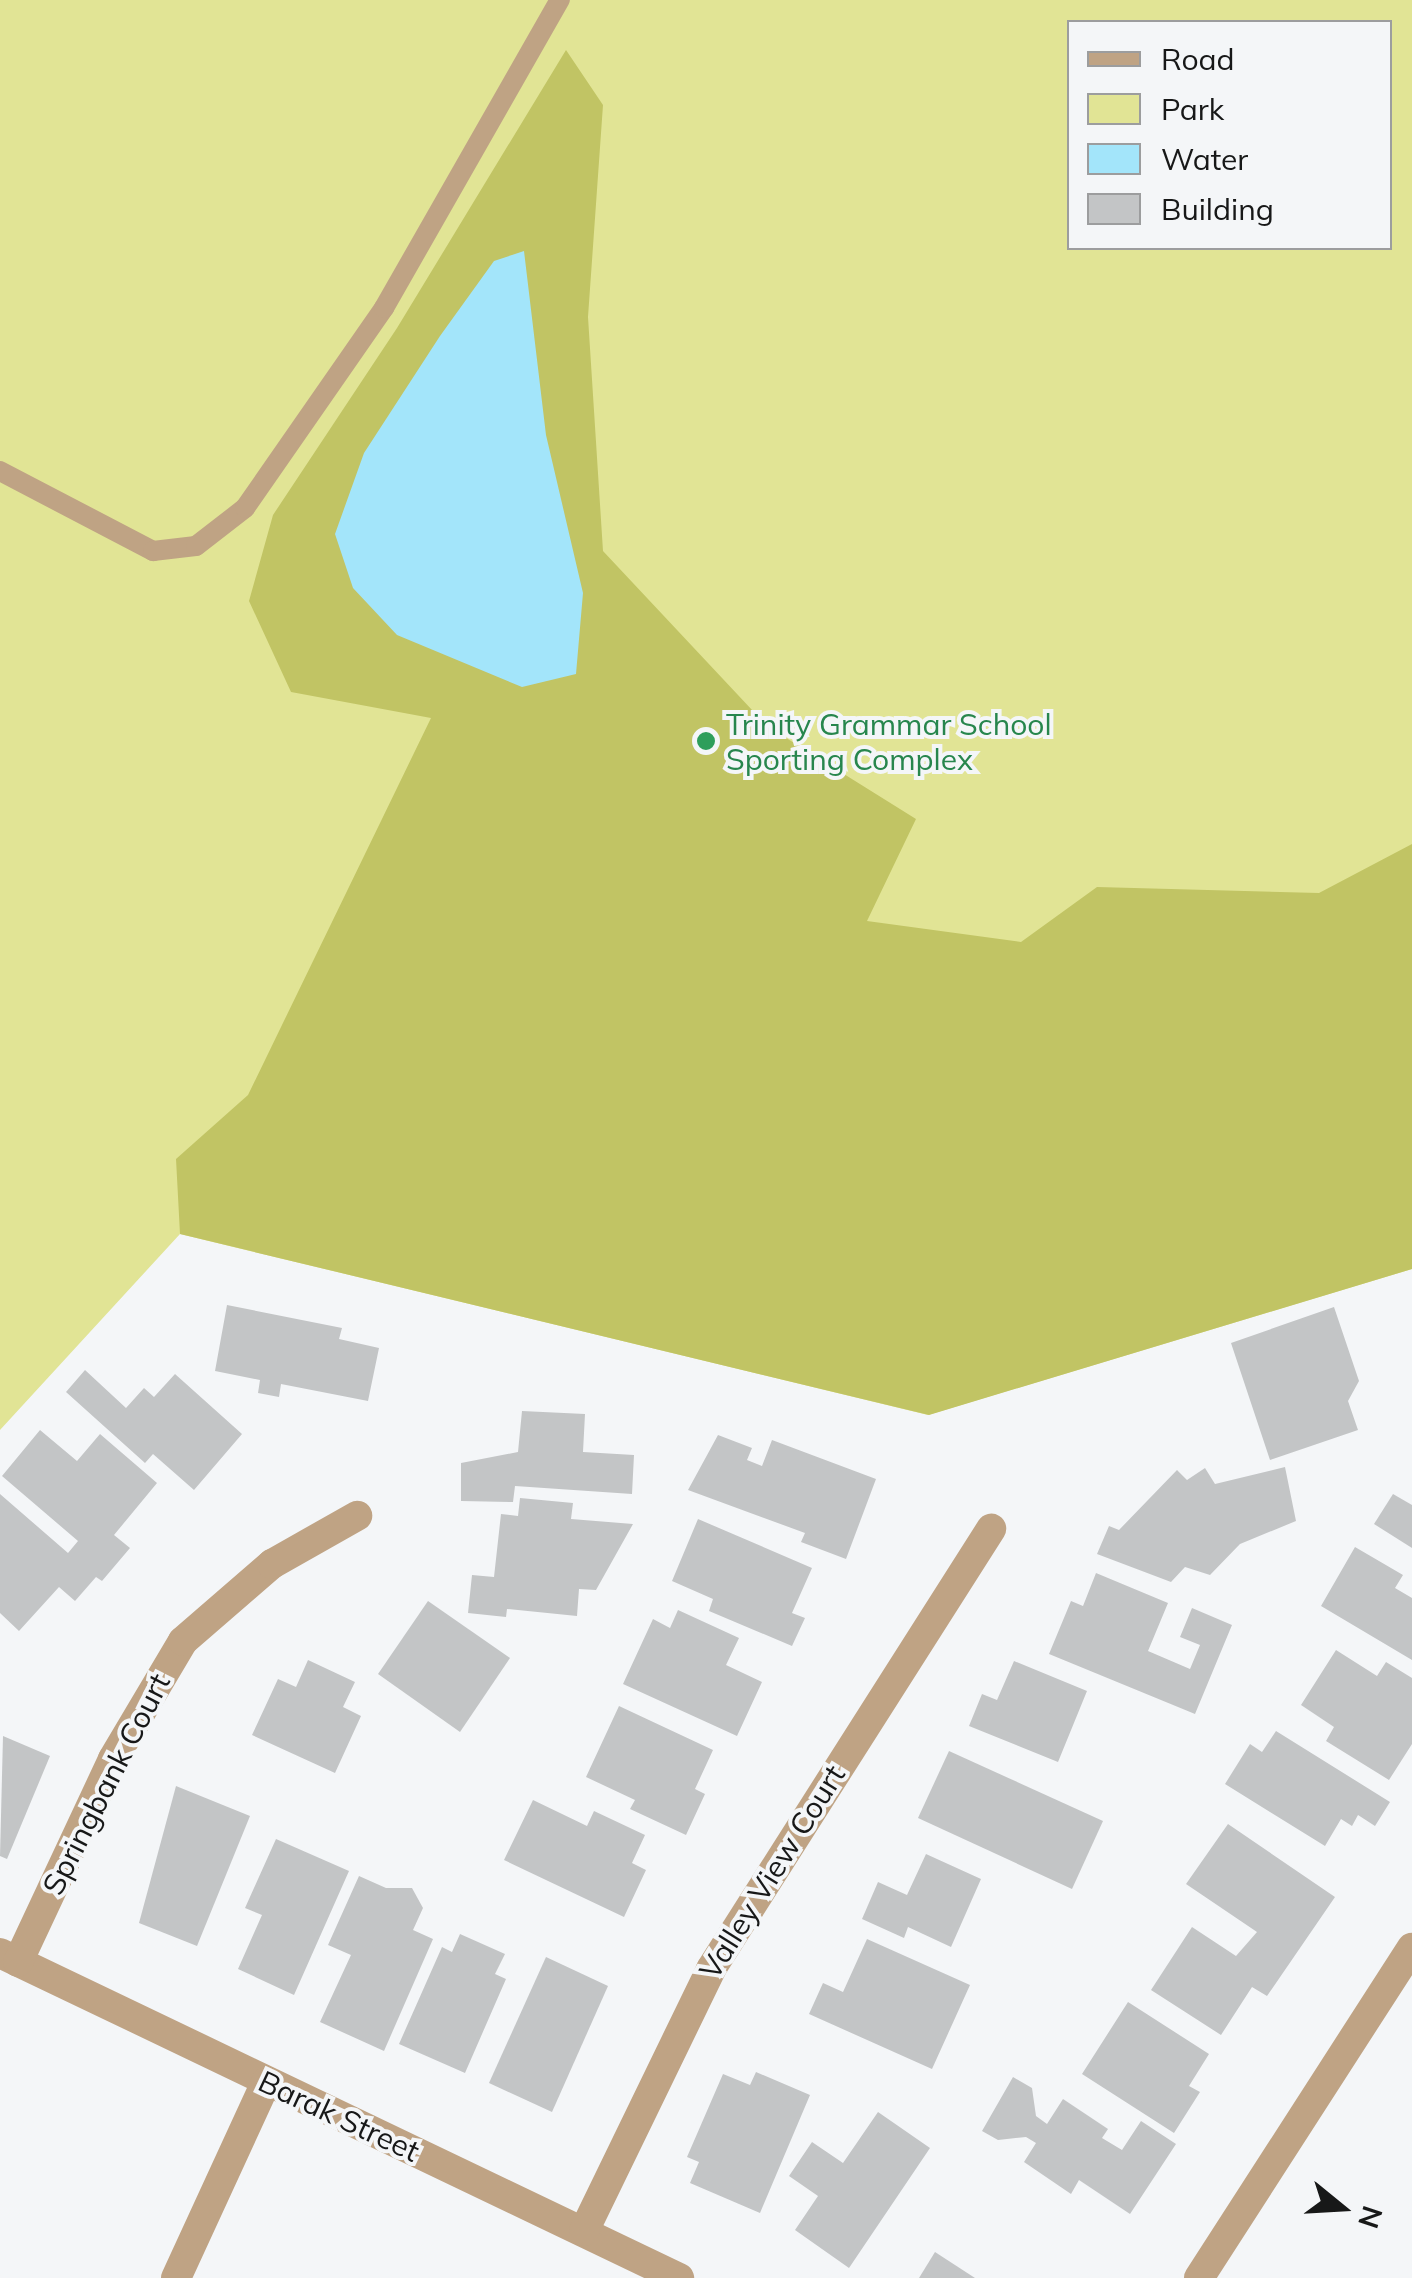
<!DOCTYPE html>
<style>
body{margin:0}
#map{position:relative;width:1412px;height:2278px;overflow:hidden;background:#f4f6f8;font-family:Mulish,sans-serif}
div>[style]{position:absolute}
.green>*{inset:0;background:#e1e495}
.forest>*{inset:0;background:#c1c464}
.water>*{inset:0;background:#a3e5fa}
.building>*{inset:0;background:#c3c5c6}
.service>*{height:20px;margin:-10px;padding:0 10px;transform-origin:10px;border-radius:10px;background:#bfa384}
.minor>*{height:30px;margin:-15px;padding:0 15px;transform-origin:15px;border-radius:15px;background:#bfa384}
.dots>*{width:28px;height:28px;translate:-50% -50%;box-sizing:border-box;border:5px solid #f4f6f8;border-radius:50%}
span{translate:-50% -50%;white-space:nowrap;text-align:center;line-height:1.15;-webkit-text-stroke:8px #f4f6f8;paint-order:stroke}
.leisure-label{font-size:30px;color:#27864d}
.left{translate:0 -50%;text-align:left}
.street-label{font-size:30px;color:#171818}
.legend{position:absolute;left:1067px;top:20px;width:325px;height:230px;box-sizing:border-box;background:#f4f6f8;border:2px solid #9c9d9e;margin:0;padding:12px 18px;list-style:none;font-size:30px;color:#171818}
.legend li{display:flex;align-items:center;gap:20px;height:50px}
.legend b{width:50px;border:2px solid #9c9d9e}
.north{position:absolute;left:1292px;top:2158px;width:100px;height:100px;-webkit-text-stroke:8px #f4f6f8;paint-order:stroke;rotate:108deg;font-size:28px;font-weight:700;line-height:40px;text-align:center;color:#171818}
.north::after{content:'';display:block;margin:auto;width:35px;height:45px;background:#171818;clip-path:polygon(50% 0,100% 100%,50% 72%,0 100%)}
</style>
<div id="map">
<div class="green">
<div style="clip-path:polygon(evenodd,0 0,1412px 0,1412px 1269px,928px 1415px,180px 1234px,0 1430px,0 0,1070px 22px,1390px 22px,1390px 248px,1070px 248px,1070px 22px)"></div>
</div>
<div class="forest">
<div style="clip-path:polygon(566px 50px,603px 105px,588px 317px,603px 551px,767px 726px,916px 819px,867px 921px,1021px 942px,1097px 887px,1319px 893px,1412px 844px,1412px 1269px,929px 1415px,180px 1234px,176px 1159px,248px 1095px,431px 718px,291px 692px,249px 601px,273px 515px,397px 328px)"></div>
</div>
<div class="water">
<div style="clip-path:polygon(524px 251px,546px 435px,583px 593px,576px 674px,522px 687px,397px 635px,353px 588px,335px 534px,364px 453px,440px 336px,494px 261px)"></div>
</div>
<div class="building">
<div style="clip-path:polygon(227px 1305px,342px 1328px,339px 1339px,379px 1348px,368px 1401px,281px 1384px,279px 1397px,258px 1393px,260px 1380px,215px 1371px)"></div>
<div style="clip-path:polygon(1334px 1307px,1359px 1381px,1348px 1401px,1358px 1430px,1270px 1460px,1231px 1343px)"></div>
<div style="clip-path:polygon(85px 1370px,126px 1408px,144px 1388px,154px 1397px,175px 1374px,242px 1434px,194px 1490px,153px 1454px,145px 1463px,66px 1392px)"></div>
<div style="clip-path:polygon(522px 1411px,585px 1414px,583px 1452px,634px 1455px,632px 1494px,515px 1486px,513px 1502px,461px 1501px,461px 1463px,518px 1452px)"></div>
<div style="clip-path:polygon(40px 1430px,77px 1461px,100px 1434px,157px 1483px,114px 1535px,130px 1548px,102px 1581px,96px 1577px,75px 1601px,59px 1587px,19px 1631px,0 1613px,0 1494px,68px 1553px,78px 1541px,2px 1476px)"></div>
<div style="clip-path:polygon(718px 1435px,752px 1448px,747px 1460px,762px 1466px,772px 1440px,876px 1479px,846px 1559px,801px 1542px,805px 1533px,688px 1490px)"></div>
<div style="clip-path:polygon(1285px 1467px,1296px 1521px,1240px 1544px,1210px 1575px,1185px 1567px,1171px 1582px,1097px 1554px,1109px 1526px,1119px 1530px,1177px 1470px,1187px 1480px,1205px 1468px,1215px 1484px)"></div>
<div style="clip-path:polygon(1393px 1494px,1412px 1505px,1412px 1548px,1374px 1524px)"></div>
<div style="clip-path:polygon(520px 1498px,573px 1503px,571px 1519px,633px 1524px,596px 1590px,579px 1589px,577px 1616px,507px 1609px,506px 1617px,468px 1613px,472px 1575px,494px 1577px,501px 1514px,518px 1516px)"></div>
<div style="clip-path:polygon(698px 1519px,812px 1568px,792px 1613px,805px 1618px,792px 1646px,709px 1611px,713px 1599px,672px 1581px)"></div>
<div style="clip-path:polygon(1355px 1547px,1403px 1575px,1395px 1588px,1412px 1598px,1412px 1660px,1321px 1606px)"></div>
<div style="clip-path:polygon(1096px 1573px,1168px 1603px,1148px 1651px,1190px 1669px,1200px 1645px,1180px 1637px,1192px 1608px,1232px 1625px,1195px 1714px,1049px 1654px,1071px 1601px,1083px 1606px)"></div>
<div style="clip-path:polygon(428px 1601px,510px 1658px,460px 1732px,378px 1674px)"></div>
<div style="clip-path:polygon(678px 1610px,739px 1638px,726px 1665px,762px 1682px,737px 1736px,623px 1684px,653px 1619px,670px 1628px)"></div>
<div style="clip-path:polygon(1336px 1650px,1377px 1676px,1386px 1662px,1412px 1678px,1412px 1744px,1389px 1780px,1326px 1741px,1334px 1727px,1301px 1705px)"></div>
<div style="clip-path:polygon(308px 1660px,355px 1682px,343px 1707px,361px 1716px,335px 1773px,252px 1735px,278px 1679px,296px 1687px)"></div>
<div style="clip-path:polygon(1014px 1661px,1087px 1691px,1058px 1762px,969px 1726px,982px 1694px,997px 1700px)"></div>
<div style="clip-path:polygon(619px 1706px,713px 1750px,695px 1789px,705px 1794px,686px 1835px,630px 1809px,635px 1800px,586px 1777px)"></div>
<div style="clip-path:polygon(1276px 1731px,1390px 1802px,1375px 1826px,1358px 1815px,1352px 1826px,1341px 1819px,1325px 1846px,1225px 1784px,1250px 1744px,1262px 1752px)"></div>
<div style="clip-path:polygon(3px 1736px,50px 1756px,7px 1859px,0 1856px)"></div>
<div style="clip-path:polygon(949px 1751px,1103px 1821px,1072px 1889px,918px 1818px)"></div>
<div style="clip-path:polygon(176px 1786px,250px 1816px,197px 1946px,139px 1923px)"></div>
<div style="clip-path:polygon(533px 1800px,587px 1826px,594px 1811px,645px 1835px,632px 1863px,646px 1870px,624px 1917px,504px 1860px)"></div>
<div style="clip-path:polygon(1228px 1824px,1335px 1897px,1267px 1996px,1252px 1987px,1221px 2035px,1151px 1990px,1192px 1927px,1236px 1956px,1257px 1932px,1186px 1884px)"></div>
<div style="clip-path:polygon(276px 1839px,349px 1871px,294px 1995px,238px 1969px,262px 1915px,245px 1908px)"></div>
<div style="clip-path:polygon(926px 1854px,981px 1879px,951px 1947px,908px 1927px,904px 1938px,862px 1919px,878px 1882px,907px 1895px)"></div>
<div style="clip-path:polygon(359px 1876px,386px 1888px,412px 1888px,423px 1908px,413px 1930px,433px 1939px,384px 2051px,320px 2022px,351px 1955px,328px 1945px)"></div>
<div style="clip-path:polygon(460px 1934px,505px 1954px,495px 1974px,506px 1979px,465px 2073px,399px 2044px,442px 1947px,452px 1952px)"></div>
<div style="clip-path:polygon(867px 1939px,970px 1985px,932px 2069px,809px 2014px,823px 1983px,843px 1992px)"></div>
<div style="clip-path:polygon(546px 1957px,608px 1986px,552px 2112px,489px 2083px)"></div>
<div style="clip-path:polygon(1128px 2002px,1209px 2054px,1189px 2086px,1200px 2092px,1174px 2133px,1082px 2074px)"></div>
<div style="clip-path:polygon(756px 2072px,810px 2095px,760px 2213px,690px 2183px,699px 2162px,687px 2157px,723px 2074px,750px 2085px)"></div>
<div style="clip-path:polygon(1013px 2077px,1032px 2088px,1036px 2116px,1047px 2124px,1063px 2099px,1108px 2129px,1102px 2138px,1122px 2150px,1141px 2121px,1176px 2144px,1130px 2214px,1079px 2180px,1071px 2194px,1024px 2162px,1036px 2143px,1026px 2137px,998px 2140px,982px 2131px)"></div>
<div style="clip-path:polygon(878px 2112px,930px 2148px,849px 2268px,795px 2230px,818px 2196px,789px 2176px,812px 2142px,843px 2163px)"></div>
<div style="clip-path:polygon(935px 2252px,975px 2278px,919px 2278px)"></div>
</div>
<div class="service">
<div style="left:0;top:471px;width:173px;rotate:27.6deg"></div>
<div style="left:153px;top:551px;width:43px;rotate:-6.6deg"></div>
<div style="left:196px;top:546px;width:62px;rotate:-37.8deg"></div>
<div style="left:245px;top:508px;width:244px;rotate:-55.2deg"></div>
<div style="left:384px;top:308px;width:355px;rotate:-60.3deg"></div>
</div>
<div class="minor">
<div style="left:0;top:1953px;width:753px;rotate:25.58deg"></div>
<div style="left:18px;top:1962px;width:224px;rotate:-64.9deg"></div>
<div style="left:113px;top:1759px;width:137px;rotate:-59.3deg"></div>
<div style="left:183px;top:1641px;width:118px;rotate:-40.9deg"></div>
<div style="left:272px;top:1564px;width:98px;rotate:-29.5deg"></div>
<div style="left:584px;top:2231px;width:291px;rotate:-64.1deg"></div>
<div style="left:711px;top:1969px;width:522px;rotate:-57.53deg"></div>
<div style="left:176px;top:2278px;width:216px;rotate:-65.3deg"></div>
<div style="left:1199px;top:2278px;width:393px;rotate:-57.2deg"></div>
</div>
<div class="dots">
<div style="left:706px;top:741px;background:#2e9e5b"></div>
</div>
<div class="leisure-label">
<span class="left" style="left:726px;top:741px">Trinity Grammar School<br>Sporting Complex</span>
</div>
<div class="street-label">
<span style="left:106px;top:1784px;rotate:-63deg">Springbank Court</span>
<span style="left:772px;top:1872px;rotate:-58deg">Valley View Court</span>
<span style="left:339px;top:2116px;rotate:25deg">Barak Street</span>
</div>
<ul class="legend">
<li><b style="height:12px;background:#bfa384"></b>Road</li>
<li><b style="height:28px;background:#e1e495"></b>Park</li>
<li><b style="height:28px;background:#a3e5fa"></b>Water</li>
<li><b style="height:28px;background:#c3c5c6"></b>Building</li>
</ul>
<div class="north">N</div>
</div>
